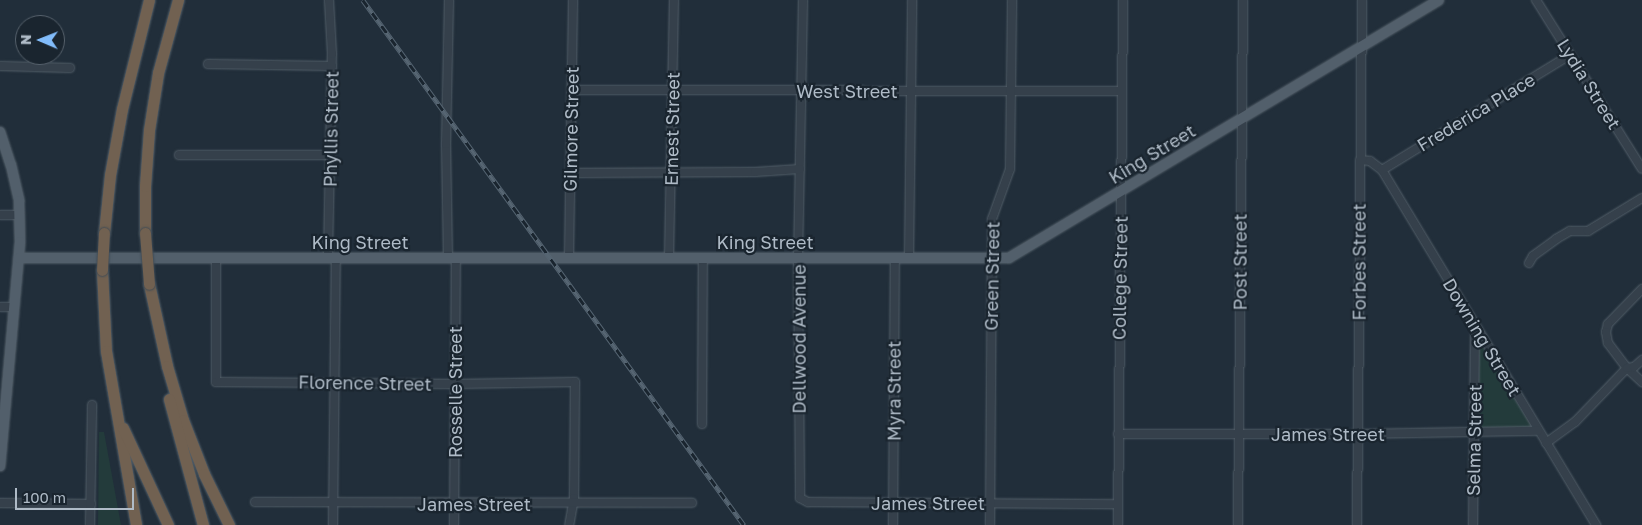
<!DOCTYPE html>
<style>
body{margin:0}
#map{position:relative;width:1642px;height:525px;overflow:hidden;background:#212e3a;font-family:"Golos Text",sans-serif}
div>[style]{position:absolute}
.green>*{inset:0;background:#233b3b}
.roads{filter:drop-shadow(0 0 1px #525e68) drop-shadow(0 0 1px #525e68)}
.minor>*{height:8px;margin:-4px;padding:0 4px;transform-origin:4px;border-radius:4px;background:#35404b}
.major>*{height:10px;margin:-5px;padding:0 5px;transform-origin:5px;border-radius:5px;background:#525f6b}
.highway>*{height:11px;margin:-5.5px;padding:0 5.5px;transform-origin:5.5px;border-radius:5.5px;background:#716151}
.rail>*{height:4.5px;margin-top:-2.25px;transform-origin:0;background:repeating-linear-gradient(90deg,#1a252f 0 8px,#566572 0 16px);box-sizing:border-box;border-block:1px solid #566572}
.bridges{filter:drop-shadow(0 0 1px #3f4b55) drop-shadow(0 0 1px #3f4b55)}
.highway-bridge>*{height:11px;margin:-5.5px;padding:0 5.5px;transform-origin:5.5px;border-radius:5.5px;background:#716151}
span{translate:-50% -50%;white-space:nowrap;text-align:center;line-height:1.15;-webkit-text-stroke:4.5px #1a252f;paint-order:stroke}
.street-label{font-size:18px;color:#afbbc7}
.north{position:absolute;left:15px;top:15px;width:50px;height:50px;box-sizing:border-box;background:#1a252f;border:1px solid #56616c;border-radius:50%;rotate:271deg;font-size:14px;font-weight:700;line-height:20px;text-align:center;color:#afbbc7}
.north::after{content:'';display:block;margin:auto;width:18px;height:22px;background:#81bcfb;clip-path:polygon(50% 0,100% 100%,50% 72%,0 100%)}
.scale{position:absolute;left:15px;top:488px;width:119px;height:22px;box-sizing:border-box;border:2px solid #afbbc7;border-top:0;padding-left:6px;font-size:15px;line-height:18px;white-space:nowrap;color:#afbbc7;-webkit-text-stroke:4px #1a252f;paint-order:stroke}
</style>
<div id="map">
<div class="green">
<div style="clip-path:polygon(1481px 344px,1532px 427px,1478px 428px,1479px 345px)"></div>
<div style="clip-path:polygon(99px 432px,104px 432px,121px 525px,98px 525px)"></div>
</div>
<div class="roads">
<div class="minor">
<div style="left:803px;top:0;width:258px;rotate:91.1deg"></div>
<div style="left:798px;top:258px;width:240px;rotate:89.5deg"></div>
<div style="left:800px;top:498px;width:9px;rotate:27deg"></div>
<div style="left:808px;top:502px;width:310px;rotate:0.4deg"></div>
<div style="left:1536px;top:0;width:199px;rotate:57.9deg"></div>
<div style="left:208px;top:64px;width:124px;rotate:0.9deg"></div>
<div style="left:0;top:66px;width:70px;rotate:1.6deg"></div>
<div style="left:572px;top:90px;width:550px;rotate:0.1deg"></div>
<div style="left:179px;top:155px;width:152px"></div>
<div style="left:1360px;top:160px;width:10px;rotate:6deg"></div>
<div style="left:1370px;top:161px;width:15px;rotate:37deg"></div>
<div style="left:1382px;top:170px;width:415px;rotate:58.9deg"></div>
<div style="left:1382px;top:170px;width:220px;rotate:-31.5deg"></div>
<div style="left:571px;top:173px;width:184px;rotate:-0.3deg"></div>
<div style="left:755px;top:172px;width:45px;rotate:-3.8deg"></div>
<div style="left:0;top:215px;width:20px"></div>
<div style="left:569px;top:257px;width:257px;rotate:-89.1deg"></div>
<div style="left:216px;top:258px;width:124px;rotate:90deg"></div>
<div style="left:216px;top:382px;width:239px;rotate:0.5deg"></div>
<div style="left:455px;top:384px;width:120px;rotate:-1deg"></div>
<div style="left:575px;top:382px;width:116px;rotate:90.5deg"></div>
<div style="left:574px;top:498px;width:27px;rotate:100deg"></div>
<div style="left:328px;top:258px;width:204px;rotate:-88.9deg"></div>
<div style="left:332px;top:54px;width:54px;rotate:-93.2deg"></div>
<div style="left:448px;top:258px;width:114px;rotate:-91deg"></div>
<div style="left:446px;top:144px;width:144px;rotate:-88.8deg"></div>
<div style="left:669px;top:258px;width:258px;rotate:-88.9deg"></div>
<div style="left:909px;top:258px;width:258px;rotate:-89.3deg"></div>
<div style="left:1529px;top:263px;width:8px;rotate:-60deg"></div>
<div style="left:1533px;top:256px;width:29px;rotate:-36deg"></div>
<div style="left:1556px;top:239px;width:16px;rotate:-30deg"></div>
<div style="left:1570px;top:231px;width:18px"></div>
<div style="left:1588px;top:231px;width:63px;rotate:-31.4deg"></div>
<div style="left:1642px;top:289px;width:49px;rotate:134.2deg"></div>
<div style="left:1608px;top:324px;width:8px;rotate:104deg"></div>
<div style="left:1606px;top:332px;width:11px;rotate:80deg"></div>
<div style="left:1608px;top:343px;width:31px;rotate:53deg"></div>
<div style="left:1627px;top:368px;width:21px;rotate:43deg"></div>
<div style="left:0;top:307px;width:15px"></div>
<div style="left:702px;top:424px;width:166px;rotate:-89.7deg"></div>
<div style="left:1118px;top:434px;width:240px"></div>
<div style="left:1358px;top:434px;width:180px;rotate:-1deg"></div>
<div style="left:1546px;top:443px;width:36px;rotate:-36deg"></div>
<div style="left:1575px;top:422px;width:75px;rotate:-46.1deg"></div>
<div style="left:1627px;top:368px;width:7px;rotate:-8deg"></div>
<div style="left:1634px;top:367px;width:11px;rotate:-41deg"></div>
<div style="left:255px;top:502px;width:437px;rotate:0.1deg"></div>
<div style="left:0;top:503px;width:91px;rotate:0.6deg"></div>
<div style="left:90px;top:525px;width:120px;rotate:-89deg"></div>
<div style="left:333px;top:525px;width:267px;rotate:-89.4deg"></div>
<div style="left:454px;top:525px;width:267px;rotate:-89.6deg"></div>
<div style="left:893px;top:525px;width:267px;rotate:-89.6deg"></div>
<div style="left:990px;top:525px;width:306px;rotate:-89.6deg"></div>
<div style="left:992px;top:219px;width:53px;rotate:-70.2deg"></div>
<div style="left:1010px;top:169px;width:169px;rotate:-89.3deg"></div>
<div style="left:1118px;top:525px;width:525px;rotate:-89.45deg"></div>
<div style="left:1238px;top:525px;width:525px;rotate:-89.45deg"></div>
<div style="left:1357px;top:525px;width:525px;rotate:-89.45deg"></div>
<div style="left:1473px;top:525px;width:198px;rotate:-89.4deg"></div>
</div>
<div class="major">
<div style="left:0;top:132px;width:35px;rotate:72deg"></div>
<div style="left:11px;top:165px;width:37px;rotate:77deg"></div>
<div style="left:19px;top:201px;width:41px;rotate:88.6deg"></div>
<div style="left:20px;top:242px;width:225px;rotate:95.1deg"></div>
<div style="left:19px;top:258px;width:990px"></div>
<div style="left:1009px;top:258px;width:501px;rotate:-30.96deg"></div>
</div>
<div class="highway">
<div style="left:104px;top:233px;width:58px;rotate:-84.1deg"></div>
<div style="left:110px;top:175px;width:67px;rotate:-79.7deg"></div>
<div style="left:122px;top:109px;width:112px;rotate:-76.1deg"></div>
<div style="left:145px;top:233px;width:47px;rotate:-90deg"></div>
<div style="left:145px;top:186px;width:56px;rotate:-85.9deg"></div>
<div style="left:149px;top:130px;width:58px;rotate:-81deg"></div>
<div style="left:158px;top:73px;width:76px;rotate:-74.7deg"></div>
<div style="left:102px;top:270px;width:81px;rotate:87.2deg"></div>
<div style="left:106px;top:351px;width:177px;rotate:80.2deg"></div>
<div style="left:149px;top:284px;width:84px;rotate:77.6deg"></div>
<div style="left:167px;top:366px;width:56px;rotate:73.5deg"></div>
<div style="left:183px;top:420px;width:58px;rotate:68.7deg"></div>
<div style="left:204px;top:474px;width:57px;rotate:63.9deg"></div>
<div style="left:169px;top:399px;width:131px;rotate:74.9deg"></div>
<div style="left:123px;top:428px;width:107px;rotate:65.1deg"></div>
</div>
</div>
<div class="rail">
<div style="left:363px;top:0;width:649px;rotate:54.03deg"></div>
</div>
<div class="bridges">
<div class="highway-bridge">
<div style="left:145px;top:233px;width:51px;rotate:85.5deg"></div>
<div style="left:102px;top:270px;width:37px;rotate:-87deg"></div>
</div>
</div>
<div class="street-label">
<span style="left:1589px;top:84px;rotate:58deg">Lydia Street</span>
<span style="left:847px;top:91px">West Street</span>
<span style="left:1476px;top:112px;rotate:-31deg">Frederica Place</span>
<span style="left:331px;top:129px;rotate:-89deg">Phyllis Street</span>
<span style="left:571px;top:129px;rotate:-89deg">Gilmore Street</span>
<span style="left:672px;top:129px;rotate:-89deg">Ernest Street</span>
<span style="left:1152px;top:154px;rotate:-31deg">King Street</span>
<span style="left:360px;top:242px">King Street</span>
<span style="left:765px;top:242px">King Street</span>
<span style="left:1240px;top:262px;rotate:-90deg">Post Street</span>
<span style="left:1359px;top:262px;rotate:-90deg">Forbes Street</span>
<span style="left:992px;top:276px;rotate:-89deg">Green Street</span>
<span style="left:1120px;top:278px;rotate:-89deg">College Street</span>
<span style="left:1482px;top:337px;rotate:59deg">Downing Street</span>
<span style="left:799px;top:339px;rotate:-90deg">Dellwood Avenue</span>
<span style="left:365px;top:383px;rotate:1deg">Florence Street</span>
<span style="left:894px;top:391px;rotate:-90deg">Myra Street</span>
<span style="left:455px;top:392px;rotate:-90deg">Rosselle Street</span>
<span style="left:1328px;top:434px">James Street</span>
<span style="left:1474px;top:440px;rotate:-89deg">Selma Street</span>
<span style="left:928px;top:503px">James Street</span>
<span style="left:474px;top:504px">James Street</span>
</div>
<div class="north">N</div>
<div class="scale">100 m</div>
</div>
